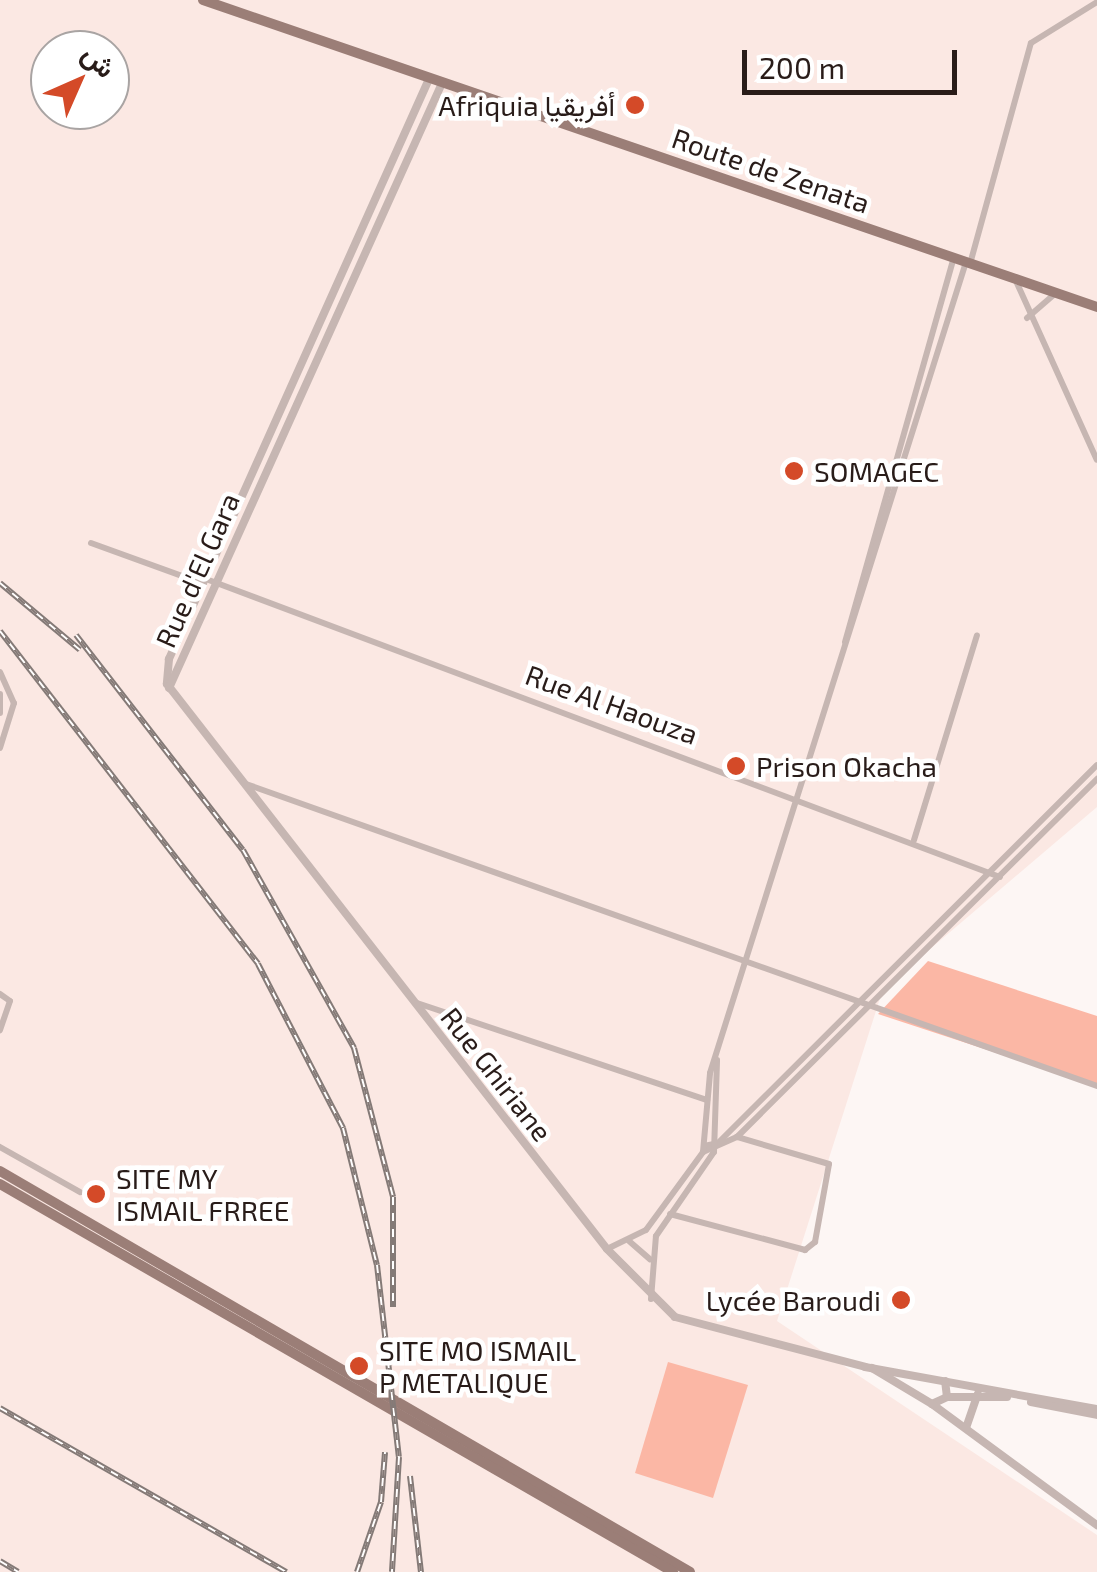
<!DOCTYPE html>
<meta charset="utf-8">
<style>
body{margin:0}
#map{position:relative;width:1097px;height:1572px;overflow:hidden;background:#fdf6f4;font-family:"Exo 2",Vazirmatn,sans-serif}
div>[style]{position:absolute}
.built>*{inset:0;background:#fbe8e3}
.green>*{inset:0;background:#fbb7a5}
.minor>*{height:6px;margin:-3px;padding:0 3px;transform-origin:3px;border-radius:3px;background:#c6b6b2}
.tertiary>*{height:8px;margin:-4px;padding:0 4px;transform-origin:4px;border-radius:4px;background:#c6b6b2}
.primary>*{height:10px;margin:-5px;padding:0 5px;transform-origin:5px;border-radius:5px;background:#9b7e77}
.rail>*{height:6px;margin-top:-3px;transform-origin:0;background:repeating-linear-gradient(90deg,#fff 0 8px,#847a77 0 16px);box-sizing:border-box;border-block:2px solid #847a77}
.dots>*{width:28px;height:28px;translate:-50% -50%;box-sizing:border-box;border:5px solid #fff;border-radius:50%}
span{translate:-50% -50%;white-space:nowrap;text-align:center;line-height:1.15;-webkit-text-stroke:9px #fff;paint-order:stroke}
.poi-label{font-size:28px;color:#291c19}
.right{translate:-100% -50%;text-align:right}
.left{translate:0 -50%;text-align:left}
.street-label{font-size:28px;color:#291c19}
.north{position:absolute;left:30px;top:30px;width:100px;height:100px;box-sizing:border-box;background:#fff;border:2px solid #a9a4a3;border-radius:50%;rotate:45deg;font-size:28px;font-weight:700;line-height:40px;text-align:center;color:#291c19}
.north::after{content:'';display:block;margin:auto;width:35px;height:45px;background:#d44a28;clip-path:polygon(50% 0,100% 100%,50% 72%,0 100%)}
.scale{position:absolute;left:742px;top:50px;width:215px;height:45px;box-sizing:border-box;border:5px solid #291c19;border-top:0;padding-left:12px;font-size:30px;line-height:35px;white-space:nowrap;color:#291c19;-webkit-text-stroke:8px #fff;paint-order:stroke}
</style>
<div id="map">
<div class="built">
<div style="clip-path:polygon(evenodd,0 0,1097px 0,1097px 807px,883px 989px,777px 1321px,1097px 1535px,1097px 1572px,0 1572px,0 0,50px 50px,110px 50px,110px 110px,50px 110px,50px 50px)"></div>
</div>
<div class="green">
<div style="clip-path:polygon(928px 961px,1097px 1016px,1097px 1086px,878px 1014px)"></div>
<div style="clip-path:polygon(668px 1362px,748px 1385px,713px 1498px,635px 1473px)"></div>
</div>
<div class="minor">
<div style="left:970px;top:264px;width:229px;rotate:-74.6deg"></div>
<div style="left:1031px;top:43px;width:78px;rotate:-31.8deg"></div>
<div style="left:1016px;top:281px;width:196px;rotate:65.7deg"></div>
<div style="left:1027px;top:318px;width:37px;rotate:-41deg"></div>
<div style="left:91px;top:543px;width:120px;rotate:19.9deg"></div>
<div style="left:206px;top:579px;width:848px;rotate:20.57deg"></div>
<div style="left:845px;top:642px;width:399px;rotate:-74.2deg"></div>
<div style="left:0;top:672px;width:34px;rotate:66deg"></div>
<div style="left:14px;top:703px;width:47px;rotate:107.3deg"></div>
<div style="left:0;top:694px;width:19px;rotate:90deg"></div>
<div style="left:246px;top:784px;width:903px;rotate:19.54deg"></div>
<div style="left:914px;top:840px;width:214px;rotate:-72.9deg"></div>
<div style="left:0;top:994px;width:12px;rotate:35deg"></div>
<div style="left:10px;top:1001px;width:31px;rotate:109deg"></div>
<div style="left:417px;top:1003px;width:306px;rotate:18.5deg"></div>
<div style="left:704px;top:1146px;width:14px;rotate:-12deg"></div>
<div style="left:718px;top:1143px;width:535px;rotate:-44.92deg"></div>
<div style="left:0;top:1147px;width:92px;rotate:29.4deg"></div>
<div style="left:703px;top:1152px;width:37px;rotate:-24deg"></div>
<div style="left:737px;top:1137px;width:508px;rotate:-44.84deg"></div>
<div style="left:670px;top:1214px;width:140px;rotate:14.9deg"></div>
<div style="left:805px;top:1250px;width:13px;rotate:-39deg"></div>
<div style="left:815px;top:1242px;width:79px;rotate:-79.8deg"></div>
<div style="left:829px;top:1164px;width:96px;rotate:-163.6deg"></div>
<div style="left:629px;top:1241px;width:28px;rotate:41deg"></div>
<div style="left:607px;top:1249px;width:43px;rotate:-26deg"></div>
<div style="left:646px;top:1230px;width:97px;rotate:-53.8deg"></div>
<div style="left:703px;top:1152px;width:79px;rotate:-84.9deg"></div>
<div style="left:710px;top:1073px;width:850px;rotate:-72.48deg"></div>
<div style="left:651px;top:1299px;width:63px;rotate:-85.5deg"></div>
<div style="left:656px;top:1236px;width:102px;rotate:-55.4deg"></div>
<div style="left:714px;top:1152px;width:92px;rotate:-88.1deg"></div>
</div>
<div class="tertiary">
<div style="left:429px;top:79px;width:636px;rotate:114.15deg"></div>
<div style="left:169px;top:659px;width:25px;rotate:95deg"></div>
<div style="left:167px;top:684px;width:716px;rotate:52.09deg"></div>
<div style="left:607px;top:1249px;width:96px;rotate:45deg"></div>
<div style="left:675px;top:1317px;width:196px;rotate:14.7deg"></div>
<div style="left:865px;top:1367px;width:236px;rotate:10.3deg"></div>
<div style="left:169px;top:688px;width:664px;rotate:-65.71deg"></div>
<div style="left:872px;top:1368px;width:70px;rotate:31deg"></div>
<div style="left:932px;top:1404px;width:17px;rotate:-25deg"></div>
<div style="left:947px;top:1397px;width:16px;rotate:-97deg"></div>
<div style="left:947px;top:1397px;width:60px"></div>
<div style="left:1031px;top:1402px;width:67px;rotate:11.1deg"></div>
<div style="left:932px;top:1404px;width:205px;rotate:36.3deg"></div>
<div style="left:966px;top:1428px;width:36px;rotate:-71deg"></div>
</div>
<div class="primary">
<div style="left:203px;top:0;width:945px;rotate:18.95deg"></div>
<div style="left:0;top:1171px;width:798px;rotate:30.16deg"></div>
<div style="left:0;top:1184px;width:777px;rotate:29.96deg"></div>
</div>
<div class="rail">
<div style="left:0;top:583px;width:104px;rotate:39.9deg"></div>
<div style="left:0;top:631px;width:421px;rotate:52.2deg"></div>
<div style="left:258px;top:964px;width:185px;rotate:62.6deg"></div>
<div style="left:343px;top:1128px;width:141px;rotate:76.1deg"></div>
<div style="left:377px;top:1265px;width:193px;rotate:83.5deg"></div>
<div style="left:399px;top:1457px;width:115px;rotate:93.5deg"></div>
<div style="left:76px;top:635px;width:272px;rotate:52.2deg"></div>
<div style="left:243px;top:850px;width:227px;rotate:60.7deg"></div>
<div style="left:354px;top:1048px;width:154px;rotate:75.3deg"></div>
<div style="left:393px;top:1197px;width:110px;rotate:90deg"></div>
<div style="left:0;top:1408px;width:330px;rotate:29.8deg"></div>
<div style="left:410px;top:1476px;width:97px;rotate:83.5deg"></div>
<div style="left:0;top:1561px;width:21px;rotate:31deg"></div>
<div style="left:357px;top:1572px;width:74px;rotate:-71.1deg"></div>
<div style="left:381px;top:1502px;width:50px;rotate:-85.4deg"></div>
</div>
<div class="dots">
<div style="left:635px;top:105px;background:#d44a28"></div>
<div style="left:794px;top:471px;background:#d44a28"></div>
<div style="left:736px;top:766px;background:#d44a28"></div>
<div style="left:96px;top:1194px;background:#d44a28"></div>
<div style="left:901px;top:1300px;background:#d44a28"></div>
<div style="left:359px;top:1366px;background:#d44a28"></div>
</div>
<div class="poi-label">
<span class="right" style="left:615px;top:105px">Afriquia أفريقيا</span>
<span class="left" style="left:814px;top:471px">SOMAGEC</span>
<span class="left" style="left:756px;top:766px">Prison Okacha</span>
<span class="left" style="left:116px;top:1194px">SITE MY<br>ISMAIL FRREE</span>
<span class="right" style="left:881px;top:1300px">Lycée Baroudi</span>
<span class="left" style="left:379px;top:1366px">SITE MO ISMAIL<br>P METALIQUE</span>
</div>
<div class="street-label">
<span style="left:771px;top:170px;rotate:19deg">Route de Zenata</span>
<span style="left:197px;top:570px;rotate:-66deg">Rue d'El Gara</span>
<span style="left:612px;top:704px;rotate:20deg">Rue Al Haouza</span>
<span style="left:497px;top:1074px;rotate:52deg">Rue Ghiriane</span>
</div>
<div class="north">ش</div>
<div class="scale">200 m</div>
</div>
